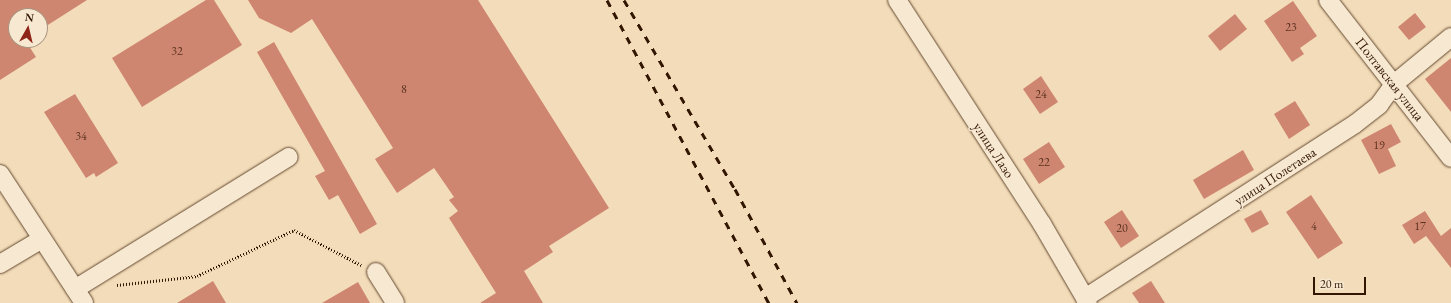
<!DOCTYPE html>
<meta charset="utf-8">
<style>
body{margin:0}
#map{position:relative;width:1451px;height:303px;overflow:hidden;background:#f3dcb9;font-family:"EB Garamond",serif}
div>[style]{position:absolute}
.building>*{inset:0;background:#ce8671}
.path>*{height:2.5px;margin-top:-1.25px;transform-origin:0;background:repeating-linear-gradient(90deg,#331601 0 1px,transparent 0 3px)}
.roads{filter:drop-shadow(0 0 1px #63482f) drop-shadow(0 0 1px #63482f)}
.minor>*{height:18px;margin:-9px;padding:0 9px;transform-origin:9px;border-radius:9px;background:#f7e8d2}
.rail>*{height:3px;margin-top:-1.5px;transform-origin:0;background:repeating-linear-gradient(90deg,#331601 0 7px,transparent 0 14px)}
span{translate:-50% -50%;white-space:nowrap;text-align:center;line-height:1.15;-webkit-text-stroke:3px #f7e8d2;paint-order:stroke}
.number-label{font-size:12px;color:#5a321d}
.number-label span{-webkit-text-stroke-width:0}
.street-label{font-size:14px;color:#331601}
.north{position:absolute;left:8px;top:8px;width:40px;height:40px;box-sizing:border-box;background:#f7e8d2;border:1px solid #a9947e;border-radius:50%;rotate:8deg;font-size:11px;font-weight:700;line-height:16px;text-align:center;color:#331601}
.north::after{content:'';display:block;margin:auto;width:14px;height:18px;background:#8f2418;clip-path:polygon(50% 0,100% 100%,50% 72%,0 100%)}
.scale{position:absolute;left:1313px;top:277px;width:53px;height:18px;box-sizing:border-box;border:2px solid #331601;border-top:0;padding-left:5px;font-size:12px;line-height:14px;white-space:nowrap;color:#331601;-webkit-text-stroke:3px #f7e8d2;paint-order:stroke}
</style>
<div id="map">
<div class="building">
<div style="clip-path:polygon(0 0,87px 0,40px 30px,40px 16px,16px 16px,16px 40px,25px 40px,36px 57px,0 80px)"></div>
<div style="clip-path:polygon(206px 0,214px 0,242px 45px,142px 107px,112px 58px)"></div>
<div style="clip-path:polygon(248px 0,478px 0,609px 208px,549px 246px,553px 252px,524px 271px,543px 303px,480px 303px,496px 293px,449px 218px,458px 211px,449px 200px,454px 197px,434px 168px,397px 193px,375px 159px,393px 148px,312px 19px,291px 33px,259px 18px)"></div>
<div style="clip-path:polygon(1293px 1px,1317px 36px,1300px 48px,1304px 54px,1292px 62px,1264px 21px)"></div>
<div style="clip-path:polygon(1415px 13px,1426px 27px,1409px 40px,1398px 27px)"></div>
<div style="clip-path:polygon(1235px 14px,1247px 29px,1220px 51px,1208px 36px)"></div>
<div style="clip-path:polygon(274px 42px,377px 224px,360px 234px,338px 195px,329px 200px,315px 176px,325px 171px,257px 52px)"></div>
<div style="clip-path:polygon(1451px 58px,1451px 112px,1425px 79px)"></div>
<div style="clip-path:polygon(1041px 76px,1058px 102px,1040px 114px,1023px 89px)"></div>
<div style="clip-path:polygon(75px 94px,118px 163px,96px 177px,94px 173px,86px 178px,44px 112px)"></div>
<div style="clip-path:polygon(1295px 101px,1310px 125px,1289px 139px,1274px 114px)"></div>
<div style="clip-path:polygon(1391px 124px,1401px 142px,1388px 149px,1396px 166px,1379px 174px,1361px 140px)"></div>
<div style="clip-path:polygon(1049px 142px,1065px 167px,1039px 184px,1023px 159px)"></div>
<div style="clip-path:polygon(1243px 150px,1254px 170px,1204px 199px,1193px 180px)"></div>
<div style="clip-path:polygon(1311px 195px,1343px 243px,1318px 259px,1286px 212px)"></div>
<div style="clip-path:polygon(1122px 210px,1139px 236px,1121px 248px,1104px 222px)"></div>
<div style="clip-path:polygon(1261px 210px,1269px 224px,1252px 233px,1244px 219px)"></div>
<div style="clip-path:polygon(1425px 211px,1441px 236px,1451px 228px,1451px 268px,1426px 236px,1414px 244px,1402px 225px)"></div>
<div style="clip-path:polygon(213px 281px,226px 303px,177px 303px)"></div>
<div style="clip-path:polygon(1151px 281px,1165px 303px,1139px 303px,1132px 293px)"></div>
<div style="clip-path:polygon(358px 282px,370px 303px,322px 303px)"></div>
</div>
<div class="path">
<div style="left:117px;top:285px;width:81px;rotate:-6.4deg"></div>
<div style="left:197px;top:276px;width:107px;rotate:-25.4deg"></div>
<div style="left:294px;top:230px;width:76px;rotate:27.6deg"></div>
</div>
<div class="roads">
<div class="minor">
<div style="left:897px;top:0;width:267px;rotate:57.1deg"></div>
<div style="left:1042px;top:224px;width:91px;rotate:59.8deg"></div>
<div style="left:1328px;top:0;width:200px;rotate:52.1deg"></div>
<div style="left:0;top:174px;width:154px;rotate:56.9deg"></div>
<div style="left:0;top:264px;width:49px;rotate:-30.8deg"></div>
<div style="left:376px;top:272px;width:36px;rotate:58deg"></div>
<div style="left:75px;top:289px;width:251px;rotate:-31.7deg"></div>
<div style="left:1085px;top:298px;width:321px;rotate:-32.8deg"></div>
<div style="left:1355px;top:124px;width:31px;rotate:-38deg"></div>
<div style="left:1379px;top:105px;width:26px;rotate:-54deg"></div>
<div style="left:1394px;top:84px;width:74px;rotate:-39.5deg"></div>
</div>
</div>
<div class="rail">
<div style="left:607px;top:0;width:344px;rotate:61.9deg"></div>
<div style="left:624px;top:0;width:219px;rotate:59.6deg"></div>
<div style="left:735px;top:189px;width:130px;rotate:61.5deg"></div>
</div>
<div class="number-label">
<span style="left:1291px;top:28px">23</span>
<span style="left:177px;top:52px">32</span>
<span style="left:404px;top:90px">8</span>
<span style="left:1041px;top:95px">24</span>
<span style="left:81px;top:137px">34</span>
<span style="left:1379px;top:146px">19</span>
<span style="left:1044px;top:163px">22</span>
<span style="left:1314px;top:227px">4</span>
<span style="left:1420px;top:227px">17</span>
<span style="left:1122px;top:229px">20</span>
</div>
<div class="street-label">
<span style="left:1390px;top:79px;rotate:52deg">Полтавская улица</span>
<span style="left:994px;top:150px;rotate:57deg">улица Лазо</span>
<span style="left:1275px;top:176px;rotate:-33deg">улица Полетаева</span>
</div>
<div class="north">N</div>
<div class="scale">20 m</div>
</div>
